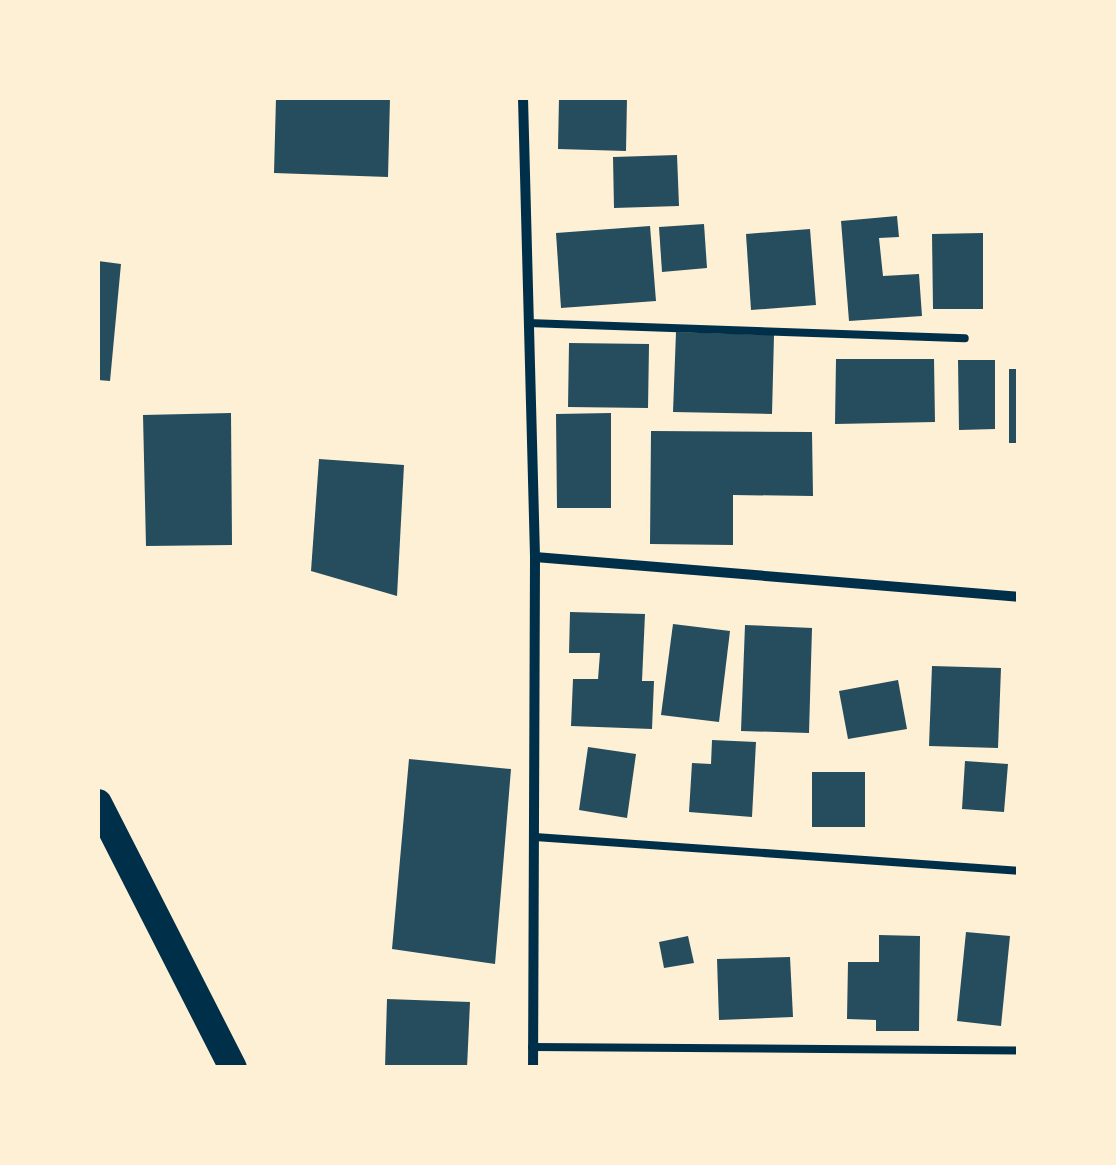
<!DOCTYPE html>
<style>
body{margin:0}
#map{position:relative;width:1116px;height:1165px;overflow:hidden;background:#fdf0d5;font-family:"Source Sans 3",sans-serif}
div>[style]{position:absolute}
.building>*{inset:0;background:#264d5e}
.service>*{height:8px;margin:-4px;padding:0 4px;transform-origin:4px;border-radius:4px;background:#003049}
.minor>*{height:10px;margin:-5px;padding:0 5px;transform-origin:5px;border-radius:5px;background:#003049}
.trunk>*{height:28px;margin:-14px;padding:0 14px;transform-origin:14px;border-radius:14px;background:#003049}
span{translate:-50% -50%;white-space:nowrap;text-align:center;line-height:1.15;-webkit-text-stroke:10px #fdf0d5;paint-order:stroke}
.frame{position:absolute;inset:0;border:100px solid #fdf0d5;pointer-events:none}
</style>
<div id="map">
<div class="building">
<div style="clip-path:polygon(276px 98px,390px 98px,388px 177px,274px 173px)"></div>
<div style="clip-path:polygon(559px 98px,627px 98px,626px 151px,558px 149px)"></div>
<div style="clip-path:polygon(677px 155px,679px 206px,614px 208px,613px 157px)"></div>
<div style="clip-path:polygon(897px 216px,899px 237px,879px 238px,883px 276px,919px 274px,922px 316px,849px 321px,841px 221px)"></div>
<div style="clip-path:polygon(704px 224px,707px 268px,662px 272px,659px 227px)"></div>
<div style="clip-path:polygon(650px 226px,656px 301px,561px 308px,556px 233px)"></div>
<div style="clip-path:polygon(810px 229px,816px 305px,751px 310px,746px 234px)"></div>
<div style="clip-path:polygon(983px 233px,983px 309px,933px 309px,932px 234px)"></div>
<div style="clip-path:polygon(98px 261px,121px 264px,110px 381px,98px 380px)"></div>
<div style="clip-path:polygon(676px 332px,774px 335px,772px 414px,673px 412px)"></div>
<div style="clip-path:polygon(569px 343px,649px 344px,648px 408px,568px 407px)"></div>
<div style="clip-path:polygon(836px 359px,934px 359px,935px 422px,835px 424px)"></div>
<div style="clip-path:polygon(958px 360px,995px 360px,995px 429px,959px 430px)"></div>
<div style="clip-path:polygon(1009px 369px,1018px 369px,1018px 443px,1009px 443px)"></div>
<div style="clip-path:polygon(231px 413px,232px 545px,146px 546px,143px 415px)"></div>
<div style="clip-path:polygon(611px 413px,611px 508px,557px 508px,556px 414px)"></div>
<div style="clip-path:polygon(651px 431px,812px 432px,813px 496px,733px 495px,733px 545px,650px 544px)"></div>
<div style="clip-path:polygon(319px 459px,404px 465px,397px 596px,311px 571px)"></div>
<div style="clip-path:polygon(570px 612px,645px 614px,642px 681px,654px 681px,652px 729px,571px 726px,573px 679px,598px 679px,600px 653px,569px 653px)"></div>
<div style="clip-path:polygon(673px 624px,730px 631px,719px 722px,661px 715px)"></div>
<div style="clip-path:polygon(745px 625px,812px 628px,809px 733px,741px 731px)"></div>
<div style="clip-path:polygon(932px 666px,1001px 668px,998px 748px,929px 746px)"></div>
<div style="clip-path:polygon(898px 680px,907px 729px,848px 739px,839px 691px)"></div>
<div style="clip-path:polygon(712px 740px,756px 742px,752px 817px,689px 812px,692px 763px,711px 764px)"></div>
<div style="clip-path:polygon(588px 747px,636px 754px,627px 818px,579px 810px)"></div>
<div style="clip-path:polygon(409px 759px,511px 769px,495px 964px,392px 949px)"></div>
<div style="clip-path:polygon(965px 761px,1008px 764px,1004px 812px,962px 809px)"></div>
<div style="clip-path:polygon(812px 772px,865px 772px,865px 827px,812px 827px)"></div>
<div style="clip-path:polygon(966px 932px,1010px 936px,1001px 1026px,957px 1021px)"></div>
<div style="clip-path:polygon(879px 935px,920px 936px,919px 1031px,876px 1031px,876px 1020px,847px 1019px,848px 962px,879px 962px)"></div>
<div style="clip-path:polygon(688px 936px,694px 963px,664px 968px,659px 942px)"></div>
<div style="clip-path:polygon(790px 957px,793px 1017px,719px 1020px,717px 959px)"></div>
<div style="clip-path:polygon(387px 999px,470px 1002px,467px 1068px,385px 1068px)"></div>
</div>
<div class="service">
<div style="left:528px;top:323px;width:437px;rotate:2deg"></div>
<div style="left:535px;top:837px;width:484px;rotate:4deg"></div>
<div style="left:532px;top:1047px;width:486px;rotate:0.4deg"></div>
</div>
<div class="minor">
<div style="left:523px;top:98px;width:459px;rotate:88.5deg"></div>
<div style="left:535px;top:557px;width:511px;rotate:90.22deg"></div>
<div style="left:535px;top:557px;width:485px;rotate:4.7deg"></div>
</div>
<div class="trunk">
<div style="left:98px;top:803px;width:297px;rotate:63deg"></div>
</div>
<div class="frame"></div>
</div>
